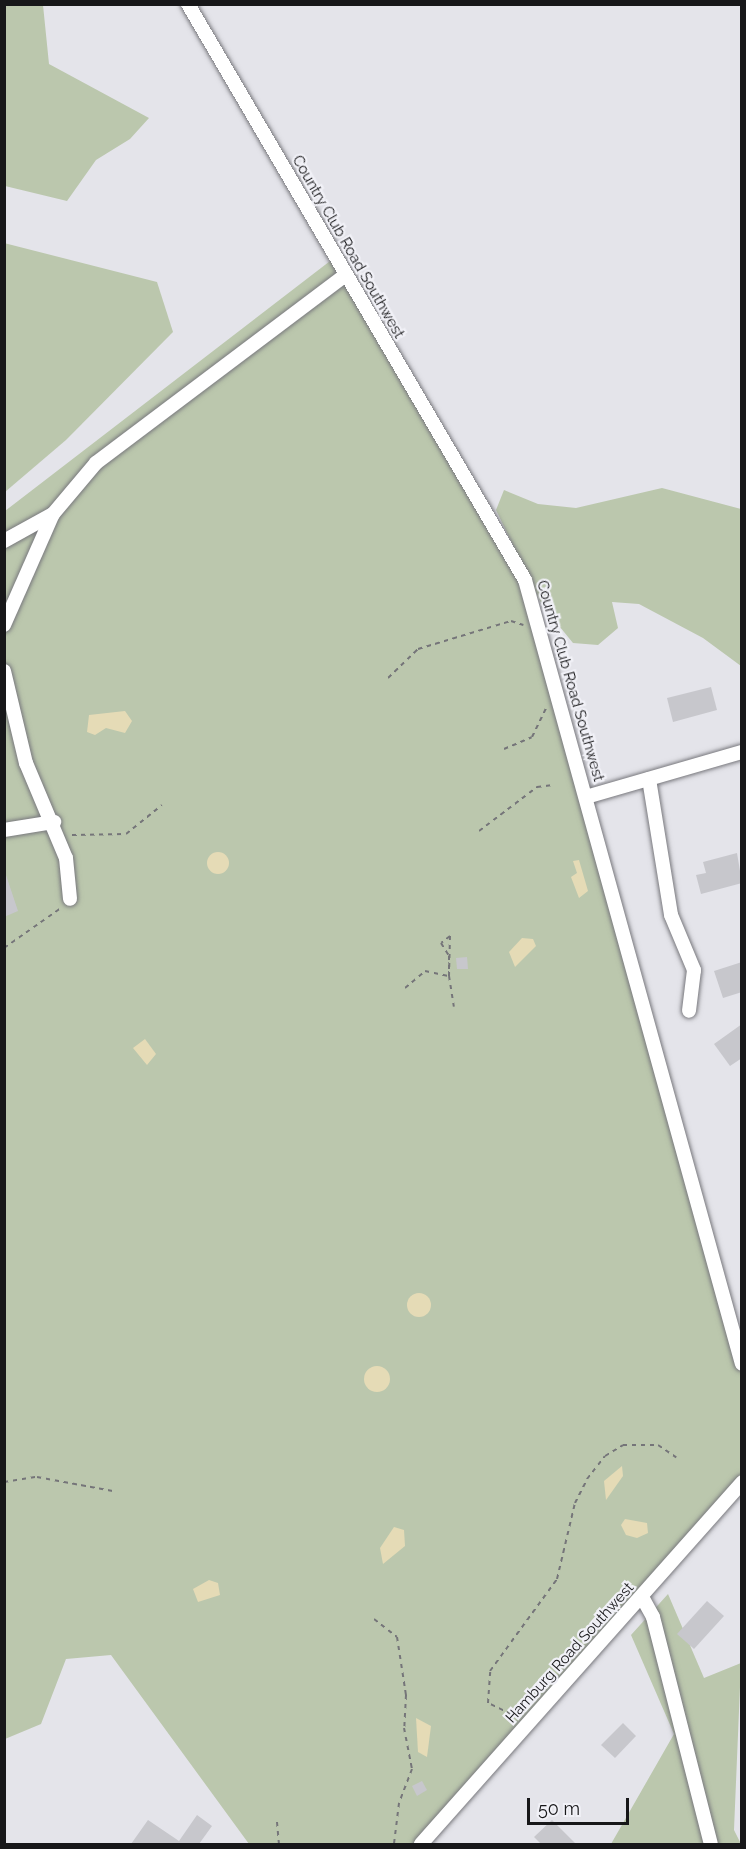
<!DOCTYPE html>
<style>
body{margin:0}
#map{position:relative;width:746px;height:1849px;overflow:hidden;background:#e4e4ea;font-family:Raleway,sans-serif}
div>[style]{position:absolute}
.green>*{inset:0;background:#bbc7ad}
.sand>*{inset:0;background:#e5dbb6}
.round{border-radius:50%}
.building>*{inset:0;background:#c7c7cc}
.path>*{height:2px;margin-top:-1px;transform-origin:0;background:repeating-linear-gradient(90deg,#757579 0 4.5px,transparent 0 9px)}
.roads{filter:drop-shadow(0 0 2px #78787d) drop-shadow(0 0 2px #78787d)}
.minor>*{height:14px;margin:-7px;padding:0 7px;transform-origin:7px;border-radius:7px;background:#fff}
span{translate:-50% -50%;white-space:nowrap;text-align:center;line-height:1.15;-webkit-text-stroke:4.5px #f1f1f7;paint-order:stroke}
.street-label{font-size:15px;color:#171719}
.frame{position:absolute;inset:0;border:6px solid #171719;pointer-events:none}
.scale{position:absolute;left:527px;top:1798px;width:102px;height:27px;box-sizing:border-box;border:3px solid #171719;border-top:0;padding-left:8px;font-size:18px;line-height:21px;white-space:nowrap;color:#171719;-webkit-text-stroke:4px #f1f1f7;paint-order:stroke}
</style>
<div id="map">
<div class="green">
<div style="clip-path:polygon(5px 4px,43px 5px,49px 64px,149px 118px,130px 139px,96px 160px,67px 201px,5px 186px)"></div>
<div style="clip-path:polygon(4px 243px,157px 282px,173px 332px,66px 440px,5px 492px)"></div>
<div style="clip-path:polygon(334px 258px,525px 580px,741px 1364px,741px 1482px,421px 1844px,249px 1844px,111px 1655px,66px 1659px,41px 1724px,5px 1739px,5px 511px)"></div>
<div style="clip-path:polygon(662px 488px,741px 509px,741px 666px,703px 638px,639px 604px,612px 602px,618px 628px,598px 645px,573px 643px,542px 605px,496px 510px,504px 490px,538px 504px,576px 508px)"></div>
<div style="clip-path:polygon(668px 1594px,704px 1678px,741px 1663px,734px 1830px,741px 1844px,611px 1844px,674px 1734px,631px 1635px)"></div>
</div>
<div class="sand">
<div style="clip-path:polygon(125px 711px,132px 721px,125px 733px,106px 728px,95px 735px,87px 732px,89px 715px)"></div>
<div class="round" style="left:207px;top:852px;width:22px;height:22px"></div>
<div style="clip-path:polygon(579px 860px,588px 891px,579px 898px,571px 877px,577px 873px,573px 861px)"></div>
<div style="clip-path:polygon(522px 938px,533px 939px,536px 946px,515px 967px,509px 952px)"></div>
<div style="clip-path:polygon(145px 1039px,156px 1054px,147px 1065px,133px 1048px)"></div>
<div class="round" style="left:407px;top:1293px;width:24px;height:24px"></div>
<div class="round" style="left:364px;top:1366px;width:26px;height:26px"></div>
<div style="clip-path:polygon(622px 1466px,623px 1476px,606px 1500px,604px 1481px)"></div>
<div style="clip-path:polygon(625px 1519px,647px 1523px,648px 1533px,637px 1538px,626px 1535px,621px 1525px)"></div>
<div style="clip-path:polygon(394px 1527px,404px 1530px,405px 1546px,383px 1564px,380px 1548px)"></div>
<div style="clip-path:polygon(209px 1580px,218px 1583px,220px 1595px,198px 1602px,193px 1589px)"></div>
<div style="clip-path:polygon(416px 1718px,431px 1726px,427px 1757px,418px 1752px)"></div>
</div>
<div class="building">
<div style="clip-path:polygon(711px 687px,717px 710px,673px 722px,667px 698px)"></div>
<div style="clip-path:polygon(737px 853px,742px 883px,701px 894px,696px 875px,706px 873px,703px 862px)"></div>
<div style="clip-path:polygon(5px 872px,18px 911px,4px 917px,4px 872px)"></div>
<div style="clip-path:polygon(467px 957px,468px 969px,457px 969px,456px 958px)"></div>
<div style="clip-path:polygon(742px 962px,742px 992px,723px 998px,714px 971px)"></div>
<div style="clip-path:polygon(742px 1024px,742px 1058px,730px 1066px,714px 1044px)"></div>
<div style="clip-path:polygon(707px 1601px,724px 1616px,694px 1649px,677px 1634px)"></div>
<div style="clip-path:polygon(623px 1723px,636px 1736px,615px 1758px,601px 1745px)"></div>
<div style="clip-path:polygon(422px 1781px,427px 1790px,417px 1796px,412px 1786px)"></div>
<div style="clip-path:polygon(197px 1815px,212px 1826px,199px 1844px,131px 1844px,148px 1820px,179px 1841px)"></div>
<div style="clip-path:polygon(552px 1820px,576px 1844px,541px 1844px,534px 1837px)"></div>
</div>
<div class="path">
<div style="left:388px;top:678px;width:42px;rotate:-44deg"></div>
<div style="left:418px;top:649px;width:97px;rotate:-16.8deg"></div>
<div style="left:511px;top:621px;width:13px;rotate:18deg"></div>
<div style="left:504px;top:749px;width:30px;rotate:-23deg"></div>
<div style="left:532px;top:737px;width:32px;rotate:-64deg"></div>
<div style="left:479px;top:831px;width:73px;rotate:-37.2deg"></div>
<div style="left:537px;top:787px;width:16px;rotate:-7deg"></div>
<div style="left:72px;top:835px;width:54px;rotate:-1.1deg"></div>
<div style="left:126px;top:834px;width:46px;rotate:-38.9deg"></div>
<div style="left:4px;top:948px;width:70px;rotate:-35.1deg"></div>
<div style="left:405px;top:988px;width:26px;rotate:-40deg"></div>
<div style="left:425px;top:971px;width:25px;rotate:12deg"></div>
<div style="left:449px;top:976px;width:40px;rotate:-88.6deg"></div>
<div style="left:450px;top:936px;width:11px;rotate:142deg"></div>
<div style="left:441px;top:943px;width:15px;rotate:58deg"></div>
<div style="left:449px;top:956px;width:20px;rotate:90deg"></div>
<div style="left:449px;top:976px;width:31px;rotate:81deg"></div>
<div style="left:4px;top:1482px;width:33px;rotate:-9deg"></div>
<div style="left:37px;top:1477px;width:77px;rotate:10.4deg"></div>
<div style="left:374px;top:1619px;width:29px;rotate:38deg"></div>
<div style="left:397px;top:1637px;width:59px;rotate:81.2deg"></div>
<div style="left:406px;top:1695px;width:33px;rotate:93deg"></div>
<div style="left:404px;top:1728px;width:42px;rotate:79deg"></div>
<div style="left:412px;top:1769px;width:36px;rotate:111deg"></div>
<div style="left:399px;top:1803px;width:41px;rotate:97deg"></div>
<div style="left:511px;top:1714px;width:25px;rotate:-154deg"></div>
<div style="left:488px;top:1703px;width:32px;rotate:-86deg"></div>
<div style="left:490px;top:1671px;width:114px;rotate:-53.9deg"></div>
<div style="left:557px;top:1579px;width:78px;rotate:-76.7deg"></div>
<div style="left:575px;top:1503px;width:27px;rotate:-63deg"></div>
<div style="left:587px;top:1479px;width:29px;rotate:-52deg"></div>
<div style="left:605px;top:1456px;width:21px;rotate:-31deg"></div>
<div style="left:623px;top:1445px;width:35px"></div>
<div style="left:658px;top:1445px;width:22px;rotate:34deg"></div>
<div style="left:277px;top:1822px;width:22px;rotate:85deg"></div>
</div>
<div class="roads">
<div class="minor">
<div style="left:188px;top:4px;width:667px;rotate:59.67deg"></div>
<div style="left:525px;top:580px;width:813px;rotate:74.53deg"></div>
<div style="left:4px;top:541px;width:56px;rotate:-28.9deg"></div>
<div style="left:4px;top:625px;width:121px;rotate:-66.2deg"></div>
<div style="left:53px;top:514px;width:67px;rotate:-49.9deg"></div>
<div style="left:96px;top:463px;width:311px;rotate:-37deg"></div>
<div style="left:4px;top:671px;width:95px;rotate:76.6deg"></div>
<div style="left:26px;top:763px;width:103px;rotate:67.2deg"></div>
<div style="left:66px;top:858px;width:41px;rotate:84.4deg"></div>
<div style="left:649px;top:779px;width:138px;rotate:80.8deg"></div>
<div style="left:671px;top:915px;width:60px;rotate:67.3deg"></div>
<div style="left:694px;top:970px;width:41px;rotate:97deg"></div>
<div style="left:586px;top:797px;width:162px;rotate:-16.1deg"></div>
<div style="left:4px;top:830px;width:51px;rotate:-9.1deg"></div>
<div style="left:642px;top:1597px;width:23px;rotate:61deg"></div>
<div style="left:653px;top:1617px;width:234px;rotate:75.7deg"></div>
<div style="left:421px;top:1844px;width:484px;rotate:-48.4deg"></div>
</div>
</div>
<div class="street-label">
<span style="left:348px;top:247px;rotate:60deg">Country Club Road Southwest</span>
<span style="left:570px;top:681px;rotate:74deg">Country Club Road Southwest</span>
<span style="left:570px;top:1653px;rotate:-48deg">Hamburg Road Southwest</span>
</div>
<div class="frame"></div>
<div class="scale">50 m</div>
</div>
